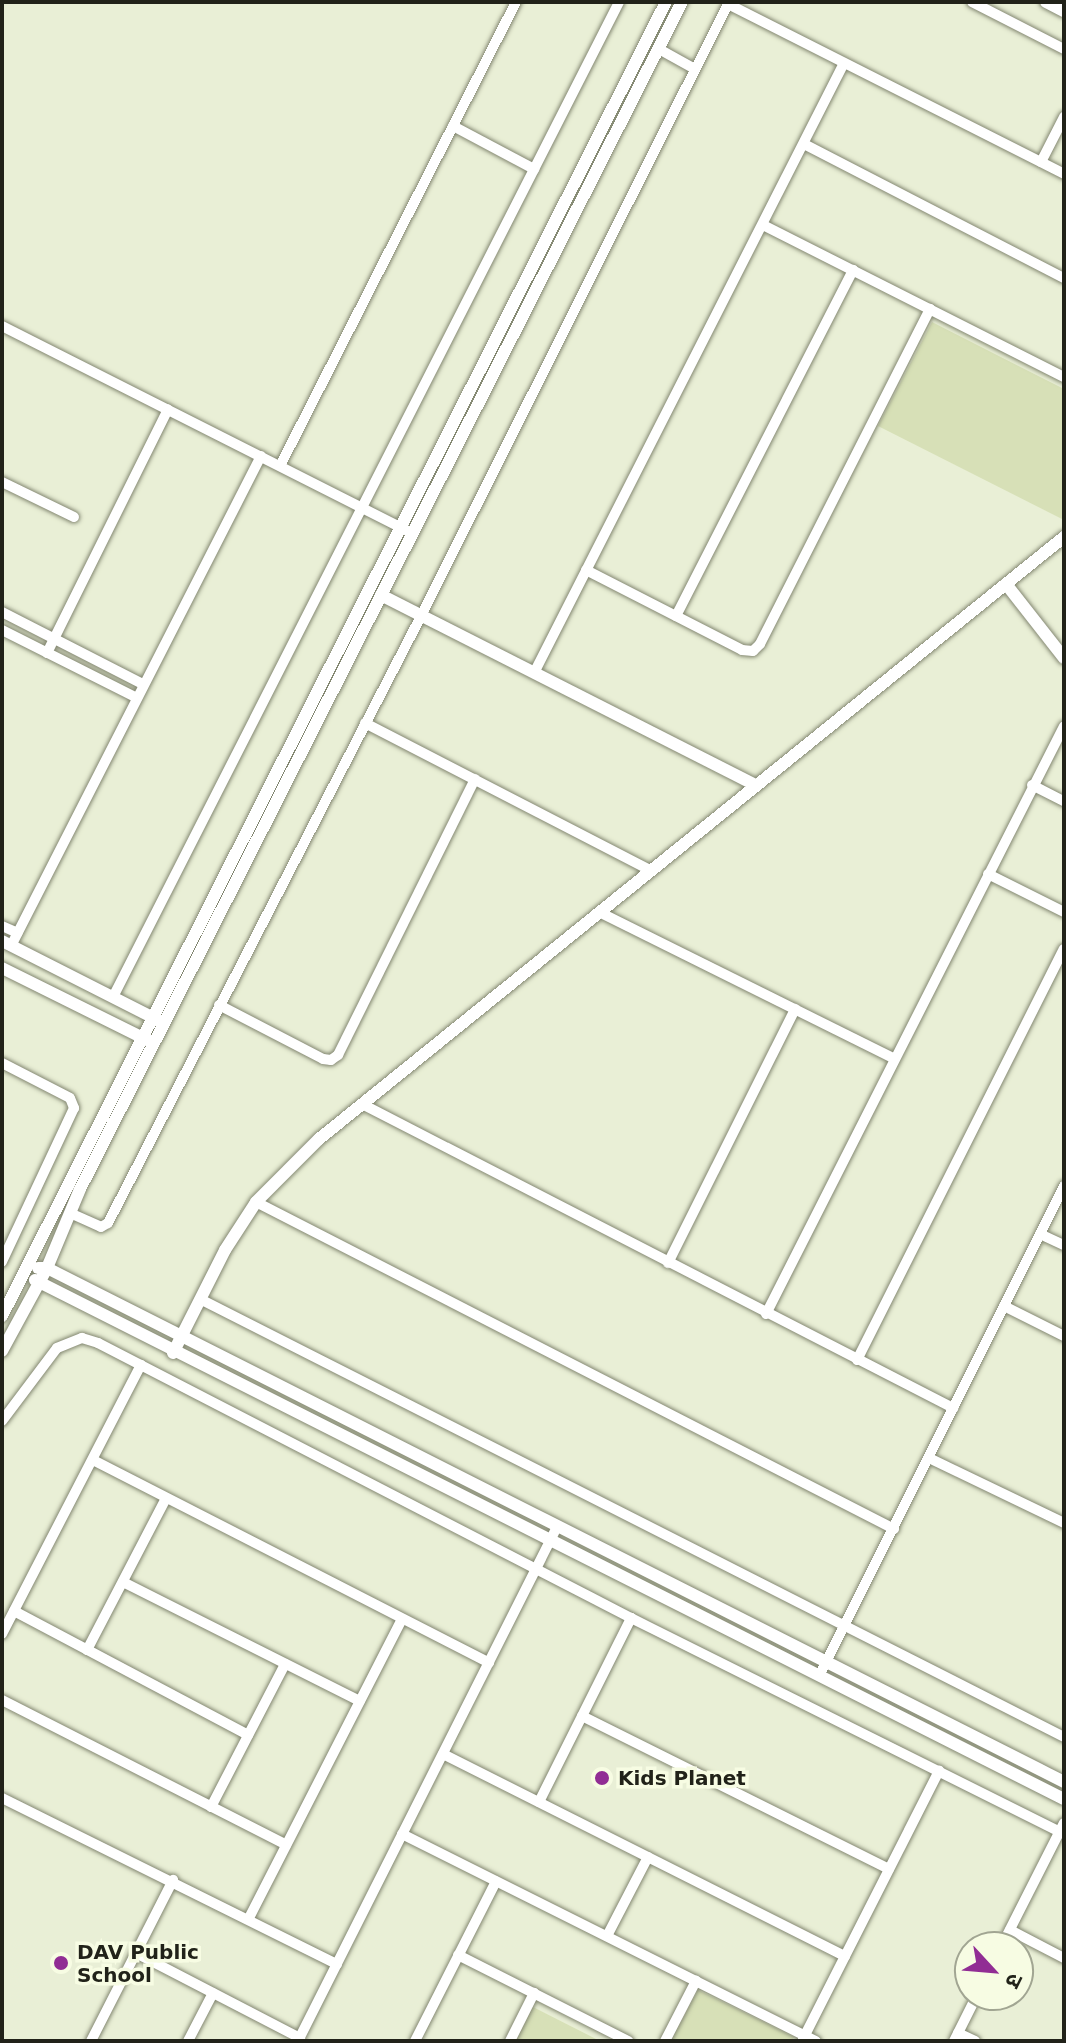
<!DOCTYPE html>
<meta charset="utf-8">
<style>
body{margin:0}
#map{position:relative;width:1066px;height:2043px;overflow:hidden;background:#e9efd6;font-family:"DejaVu Sans","Noto Sans Devanagari",sans-serif}
div>[style]{position:absolute}
.green>*{inset:0;background:#d7e0b7}
.roads{filter:drop-shadow(0 0 2px #838771) drop-shadow(0 0 2px #838771)}
.minor>*{height:10px;margin:-5px;padding:0 5px;transform-origin:5px;border-radius:5px;background:#fff}
.tertiary>*{height:12px;margin:-6px;padding:0 6px;transform-origin:6px;border-radius:6px;background:#fff}
.dots>*{width:22px;height:22px;translate:-50% -50%;box-sizing:border-box;border:4px solid #f7fce3;border-radius:50%}
span{translate:-50% -50%;white-space:nowrap;text-align:center;line-height:1.15;-webkit-text-stroke:7px #f7fce3;paint-order:stroke}
.poi-label{font-size:20px;color:#212219;font-weight:700}
.left{translate:0 -50%;text-align:left}
.frame{position:absolute;inset:0;border:4px solid #212219;pointer-events:none}
.north{position:absolute;left:954px;top:1931px;width:80px;height:80px;box-sizing:border-box;background:#f7fce3;border:2px solid #a1a592;border-radius:50%;rotate:116deg;font-size:22px;font-weight:700;line-height:32px;text-align:center;color:#212219}
.north::after{content:'';display:block;margin:auto;width:28px;height:36px;background:#912d94;clip-path:polygon(50% 0,100% 100%,50% 72%,0 100%)}
</style>
<div id="map">
<div class="green">
<div style="clip-path:polygon(932px 322px,1064px 389px,1062px 519px,878px 426px)"></div>
<div style="clip-path:polygon(698px 1990px,794px 2037px,792px 2041px,671px 2041px)"></div>
<div style="clip-path:polygon(533px 2007px,600px 2041px,516px 2041px)"></div>
</div>
<div class="roads">
<div class="minor">
<div style="left:972px;top:2px;width:103px;rotate:27.1deg"></div>
<div style="left:728px;top:4px;width:377px;rotate:26.8deg"></div>
<div style="left:659px;top:49px;width:41px;rotate:29.1deg"></div>
<div style="left:453px;top:126px;width:92px;rotate:28deg"></div>
<div style="left:804px;top:144px;width:292px;rotate:27.3deg"></div>
<div style="left:1041px;top:162px;width:51px;rotate:-62.9deg"></div>
<div style="left:763px;top:225px;width:337px;rotate:26.8deg"></div>
<div style="left:2px;top:326px;width:454px;rotate:26.8deg"></div>
<div style="left:280px;top:466px;width:521px;rotate:-63.04deg"></div>
<div style="left:2px;top:482px;width:80px;rotate:25.9deg"></div>
<div style="left:586px;top:570px;width:175px;rotate:27.1deg"></div>
<div style="left:742px;top:650px;width:11px;rotate:5deg"></div>
<div style="left:753px;top:651px;width:10px;rotate:-45deg"></div>
<div style="left:760px;top:644px;width:376px;rotate:-63.1deg"></div>
<div style="left:2px;top:612px;width:158px;rotate:27.1deg"></div>
<div style="left:676px;top:616px;width:389px;rotate:-62.9deg"></div>
<div style="left:2px;top:630px;width:151px;rotate:26.7deg"></div>
<div style="left:47px;top:653px;width:272px;rotate:-63.6deg"></div>
<div style="left:534px;top:673px;width:684px;rotate:-63.06deg"></div>
<div style="left:365px;top:723px;width:321px;rotate:27.3deg"></div>
<div style="left:1032px;top:785px;width:36px;rotate:27deg"></div>
<div style="left:988px;top:874px;width:85px;rotate:26.6deg"></div>
<div style="left:599px;top:912px;width:330px;rotate:26.4deg"></div>
<div style="left:2px;top:926px;width:17px;rotate:24deg"></div>
<div style="left:11px;top:946px;width:550px;rotate:-62.97deg"></div>
<div style="left:113px;top:997px;width:1116px;rotate:-63.04deg"></div>
<div style="left:219px;top:1005px;width:117px;rotate:27.4deg"></div>
<div style="left:323px;top:1059px;width:8px;rotate:7deg"></div>
<div style="left:331px;top:1060px;width:9px;rotate:-36deg"></div>
<div style="left:338px;top:1055px;width:308px;rotate:-63.6deg"></div>
<div style="left:2px;top:1063px;width:76px;rotate:27.2deg"></div>
<div style="left:70px;top:1098px;width:11px;rotate:68deg"></div>
<div style="left:74px;top:1108px;width:170px;rotate:115.1deg"></div>
<div style="left:362px;top:1104px;width:665px;rotate:27.22deg"></div>
<div style="left:256px;top:1202px;width:717px;rotate:27.14deg"></div>
<div style="left:70px;top:1213px;width:34px;rotate:24deg"></div>
<div style="left:101px;top:1227px;width:8px;rotate:-30deg"></div>
<div style="left:108px;top:1223px;width:683px;rotate:-62.72deg"></div>
<div style="left:421px;top:616px;width:687px;rotate:-63.36deg"></div>
<div style="left:1040px;top:1234px;width:26px;rotate:25deg"></div>
<div style="left:668px;top:1263px;width:284px;rotate:-63.4deg"></div>
<div style="left:200px;top:1299px;width:969px;rotate:26.88deg"></div>
<div style="left:1004px;top:1306px;width:67px;rotate:26.6deg"></div>
<div style="left:766px;top:1314px;width:659px;rotate:-63.12deg"></div>
<div style="left:857px;top:1360px;width:460px;rotate:-63.3deg"></div>
<div style="left:2px;top:1421px;width:91px;rotate:-53deg"></div>
<div style="left:57px;top:1348px;width:27px;rotate:-22deg"></div>
<div style="left:82px;top:1338px;width:17px;rotate:17deg"></div>
<div style="left:98px;top:1343px;width:600px;rotate:27.29deg"></div>
<div style="left:631px;top:1618px;width:484px;rotate:26.5deg"></div>
<div style="left:929px;top:1458px;width:150px;rotate:25.7deg"></div>
<div style="left:93px;top:1460px;width:445px;rotate:27.1deg"></div>
<div style="left:123px;top:1582px;width:265px;rotate:26.7deg"></div>
<div style="left:14px;top:1611px;width:265px;rotate:27.9deg"></div>
<div style="left:2px;top:1634px;width:303px;rotate:-62.7deg"></div>
<div style="left:87px;top:1650px;width:171px;rotate:-62.5deg"></div>
<div style="left:819px;top:1676px;width:548px;rotate:-63.43deg"></div>
<div style="left:2px;top:1700px;width:319px;rotate:27deg"></div>
<div style="left:582px;top:1716px;width:343px;rotate:26.5deg"></div>
<div style="left:443px;top:1754px;width:450px;rotate:26.7deg"></div>
<div style="left:2px;top:1798px;width:374px;rotate:26.4deg"></div>
<div style="left:539px;top:1802px;width:206px;rotate:-63.4deg"></div>
<div style="left:211px;top:1807px;width:161px;rotate:-62.6deg"></div>
<div style="left:402px;top:1834px;width:463px;rotate:26.6deg"></div>
<div style="left:249px;top:1918px;width:336px;rotate:-62.9deg"></div>
<div style="left:1010px;top:1930px;width:61px;rotate:27.4deg"></div>
<div style="left:607px;top:1936px;width:89px;rotate:-62.6deg"></div>
<div style="left:1001px;top:1947px;width:139px;rotate:-63.1deg"></div>
<div style="left:136px;top:1953px;width:185px;rotate:27.4deg"></div>
<div style="left:458px;top:1955px;width:191px;rotate:26.8deg"></div>
<div style="left:958px;top:2033px;width:19px;rotate:25deg"></div>
<div style="left:803px;top:2039px;width:301px;rotate:-63.1deg"></div>
<div style="left:91px;top:2041px;width:181px;rotate:-63deg"></div>
<div style="left:188px;top:2041px;width:54px;rotate:-62.5deg"></div>
<div style="left:298px;top:2041px;width:576px;rotate:-63.26deg"></div>
<div style="left:415px;top:2041px;width:179px;rotate:-63.1deg"></div>
<div style="left:510px;top:2041px;width:54px;rotate:-63.4deg"></div>
<div style="left:665px;top:2041px;width:68px;rotate:-62.7deg"></div>
<div style="left:954px;top:2041px;width:51px;rotate:-63.4deg"></div>
</div>
<div class="tertiary">
<div style="left:1046px;top:2px;width:20px;rotate:27deg"></div>
<div style="left:1006px;top:584px;width:94px;rotate:51.9deg"></div>
<div style="left:381px;top:595px;width:419px;rotate:26.9deg"></div>
<div style="left:2px;top:941px;width:173px;rotate:26.9deg"></div>
<div style="left:2px;top:968px;width:164px;rotate:26.4deg"></div>
<div style="left:38px;top:1268px;width:9px"></div>
<div style="left:47px;top:1268px;width:1140px;rotate:26.81deg"></div>
<div style="left:35px;top:1280px;width:1152px;rotate:26.77deg"></div>
<div style="left:2px;top:1316px;width:1472px;rotate:-63.19deg"></div>
<div style="left:2px;top:1351px;width:94px;rotate:-61.5deg"></div>
<div style="left:47px;top:1268px;width:86px;rotate:-67.3deg"></div>
<div style="left:80px;top:1189px;width:1331px;rotate:-63.11deg"></div>
<div style="left:173px;top:1353px;width:115px;rotate:-63.2deg"></div>
<div style="left:225px;top:1250px;width:57px;rotate:-57.1deg"></div>
<div style="left:256px;top:1202px;width:89px;rotate:-45deg"></div>
<div style="left:319px;top:1139px;width:958px;rotate:-38.94deg"></div>
</div>
</div>
<div class="dots">
<div style="left:602px;top:1778px;background:#912d94"></div>
<div style="left:61px;top:1963px;background:#912d94"></div>
</div>
<div class="poi-label">
<span class="left" style="left:618px;top:1778px">Kids Planet</span>
<span class="left" style="left:77px;top:1964px">DAV Public<br>School</span>
</div>
<div class="frame"></div>
<div class="north">उ</div>
</div>
